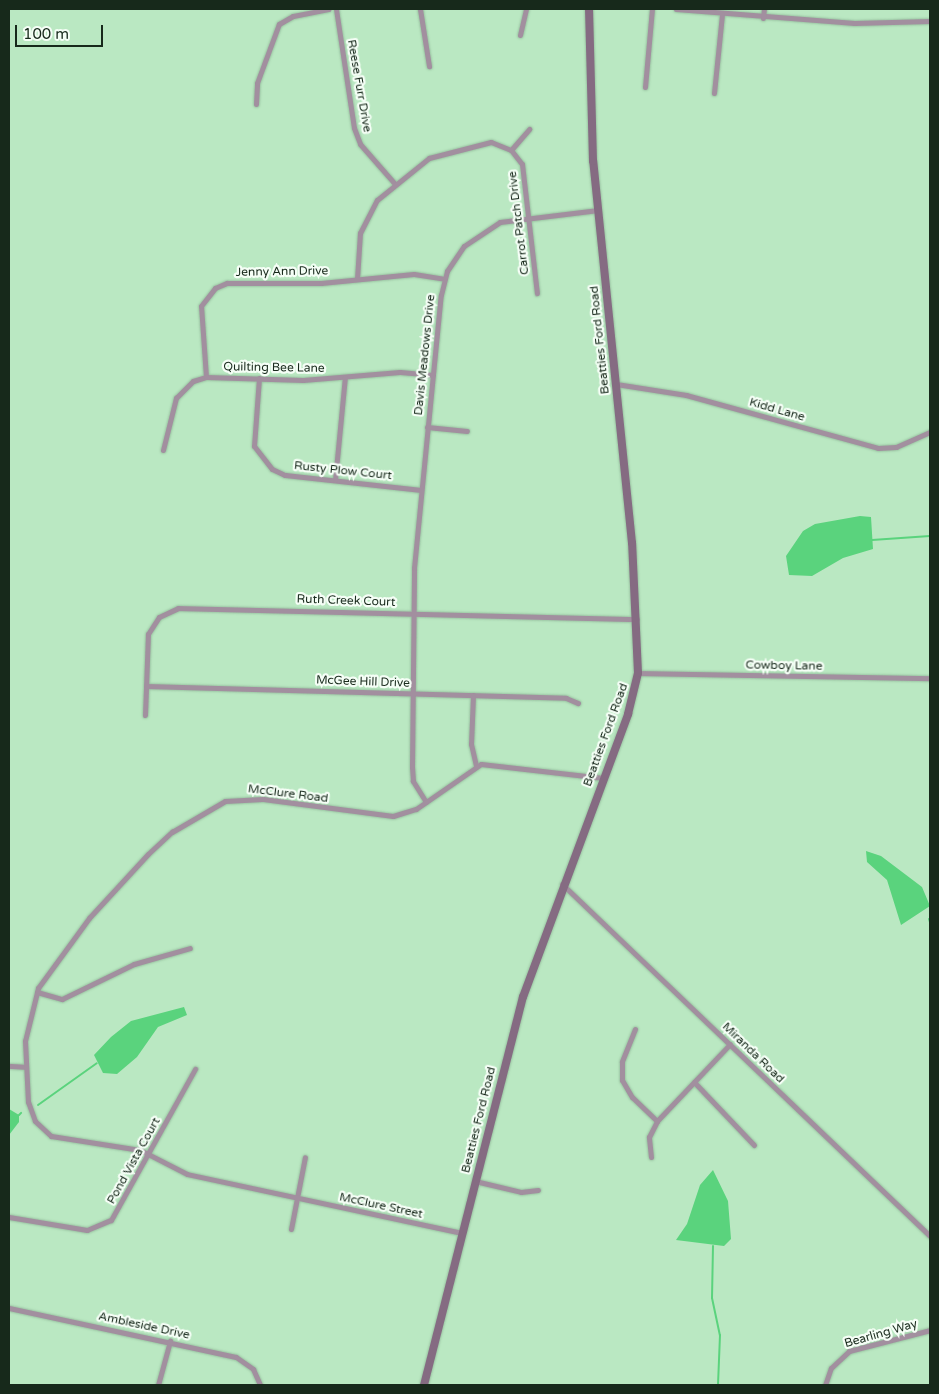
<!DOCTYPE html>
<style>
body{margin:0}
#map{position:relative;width:939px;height:1394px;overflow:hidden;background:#bae8c2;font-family:"Varela Round",sans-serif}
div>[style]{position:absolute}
.water>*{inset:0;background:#5ad37d}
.stream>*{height:2px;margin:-1px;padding:0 1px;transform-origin:1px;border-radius:1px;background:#5ad37d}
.roads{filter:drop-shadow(0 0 1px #99c2a1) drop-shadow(0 0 1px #99c2a1)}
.street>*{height:5px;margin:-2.5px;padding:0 2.5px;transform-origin:2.5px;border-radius:2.5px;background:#a28f9f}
.secondary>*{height:8px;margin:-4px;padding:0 4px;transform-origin:4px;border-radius:4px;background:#856b82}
span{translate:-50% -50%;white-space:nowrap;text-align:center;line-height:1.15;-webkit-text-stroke:4.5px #f5fef6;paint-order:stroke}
.street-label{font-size:12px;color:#17291b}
.frame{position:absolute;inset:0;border:10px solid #17291b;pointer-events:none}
.scale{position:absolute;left:15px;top:25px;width:88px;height:22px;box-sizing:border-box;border:2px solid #17291b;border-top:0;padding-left:6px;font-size:15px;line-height:18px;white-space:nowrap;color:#17291b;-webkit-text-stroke:4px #f5fef6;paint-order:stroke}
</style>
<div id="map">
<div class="water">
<div style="clip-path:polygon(860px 516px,871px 517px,873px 549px,843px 558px,812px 576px,789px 575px,786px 556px,803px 531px,815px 524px)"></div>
<div style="clip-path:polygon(866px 851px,881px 856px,922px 887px,930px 906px,901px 925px,887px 880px,867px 862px)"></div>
<div style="clip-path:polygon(184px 1007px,187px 1015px,158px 1027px,137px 1057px,117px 1074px,103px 1073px,94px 1055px,111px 1037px,131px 1021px)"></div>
<div style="clip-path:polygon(9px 1109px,19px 1115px,19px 1122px,9px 1135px)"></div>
<div style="clip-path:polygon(713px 1170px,728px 1201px,731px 1239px,724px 1246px,676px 1240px,687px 1224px,700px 1185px)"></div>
</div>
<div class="stream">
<div style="left:872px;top:540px;width:58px;rotate:-3.9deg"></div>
<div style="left:929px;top:919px;width:3px;rotate:72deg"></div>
<div style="left:38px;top:1105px;width:72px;rotate:-35.4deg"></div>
<div style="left:19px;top:1115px;width:3px;rotate:-45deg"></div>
<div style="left:713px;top:1246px;width:52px;rotate:91.1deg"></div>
<div style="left:712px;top:1298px;width:38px;rotate:78deg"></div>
<div style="left:720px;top:1335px;width:50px;rotate:92.3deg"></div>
</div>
<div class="roads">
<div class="street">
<div style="left:336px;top:9px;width:120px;rotate:81.4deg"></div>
<div style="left:354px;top:128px;width:17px;rotate:69deg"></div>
<div style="left:360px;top:144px;width:53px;rotate:48.8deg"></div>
<div style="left:420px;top:9px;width:58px;rotate:81deg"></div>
<div style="left:676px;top:9px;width:179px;rotate:4.5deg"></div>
<div style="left:854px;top:23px;width:76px;rotate:-1.5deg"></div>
<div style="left:763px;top:18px;width:9px;rotate:-84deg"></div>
<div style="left:520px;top:35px;width:27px;rotate:-77deg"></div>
<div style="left:645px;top:87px;width:78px;rotate:-84.9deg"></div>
<div style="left:714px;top:93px;width:79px;rotate:-84.2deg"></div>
<div style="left:256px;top:104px;width:21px;rotate:-87deg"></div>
<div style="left:257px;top:83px;width:63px;rotate:-69.6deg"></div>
<div style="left:279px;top:24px;width:16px;rotate:-30deg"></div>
<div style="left:293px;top:16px;width:36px;rotate:-11deg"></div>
<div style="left:511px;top:150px;width:28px;rotate:-49deg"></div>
<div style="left:357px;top:279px;width:46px;rotate:-86.3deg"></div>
<div style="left:360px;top:233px;width:37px;rotate:-63deg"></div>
<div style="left:377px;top:200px;width:67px;rotate:-38.9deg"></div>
<div style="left:429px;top:158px;width:64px;rotate:-14.5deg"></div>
<div style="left:491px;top:142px;width:22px;rotate:22deg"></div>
<div style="left:511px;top:150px;width:18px;rotate:52deg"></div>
<div style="left:522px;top:164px;width:130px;rotate:83.4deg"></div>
<div style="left:206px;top:377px;width:71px;rotate:-94deg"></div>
<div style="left:201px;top:306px;width:23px;rotate:-52deg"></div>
<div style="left:215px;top:288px;width:13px;rotate:-23deg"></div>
<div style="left:227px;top:283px;width:94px"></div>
<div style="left:321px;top:283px;width:93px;rotate:-5.5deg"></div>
<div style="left:414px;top:274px;width:31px;rotate:9deg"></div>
<div style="left:259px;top:378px;width:68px;rotate:94.2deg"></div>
<div style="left:254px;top:446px;width:29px;rotate:52deg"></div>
<div style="left:272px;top:469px;width:14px;rotate:25deg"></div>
<div style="left:285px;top:475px;width:137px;rotate:6.3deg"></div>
<div style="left:616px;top:384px;width:71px;rotate:8.9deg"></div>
<div style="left:686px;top:395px;width:199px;rotate:15.4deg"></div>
<div style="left:878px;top:448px;width:18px;rotate:-3deg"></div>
<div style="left:896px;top:447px;width:37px;rotate:-24deg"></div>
<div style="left:427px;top:427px;width:40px;rotate:5.7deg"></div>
<div style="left:163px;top:450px;width:54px;rotate:-76deg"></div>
<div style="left:176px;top:398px;width:24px;rotate:-45deg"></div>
<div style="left:193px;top:381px;width:14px;rotate:-17deg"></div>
<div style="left:206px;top:377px;width:97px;rotate:1.8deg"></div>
<div style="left:303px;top:380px;width:97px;rotate:-4.7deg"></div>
<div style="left:400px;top:372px;width:33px;rotate:5deg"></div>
<div style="left:335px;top:480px;width:103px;rotate:-84.5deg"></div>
<div style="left:638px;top:673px;width:292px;rotate:1deg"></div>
<div style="left:146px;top:686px;width:420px;rotate:1.6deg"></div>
<div style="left:566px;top:698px;width:13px;rotate:23deg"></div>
<div style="left:473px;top:695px;width:49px;rotate:92.3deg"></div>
<div style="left:471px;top:744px;width:22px;rotate:77deg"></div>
<div style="left:145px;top:715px;width:81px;rotate:-87.9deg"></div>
<div style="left:148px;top:634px;width:20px;rotate:-57deg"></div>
<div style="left:159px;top:617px;width:21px;rotate:-25deg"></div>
<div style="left:178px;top:608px;width:459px;rotate:1.4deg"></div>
<div style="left:426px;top:802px;width:25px;rotate:-122deg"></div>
<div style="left:413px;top:781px;width:14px;rotate:-94deg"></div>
<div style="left:412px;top:767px;width:199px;rotate:-89.4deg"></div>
<div style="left:414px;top:568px;width:274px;rotate:-84.4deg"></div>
<div style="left:441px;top:295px;width:25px;rotate:-76deg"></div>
<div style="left:447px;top:271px;width:30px;rotate:-56deg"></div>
<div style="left:464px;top:246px;width:43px;rotate:-33.7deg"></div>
<div style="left:500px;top:222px;width:99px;rotate:-7deg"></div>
<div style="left:562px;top:884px;width:509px;rotate:43.73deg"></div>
<div style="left:37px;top:992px;width:26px;rotate:16deg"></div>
<div style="left:62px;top:999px;width:80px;rotate:-25.9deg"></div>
<div style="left:134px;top:964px;width:58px;rotate:-15.9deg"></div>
<div style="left:635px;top:1029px;width:35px;rotate:112deg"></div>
<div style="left:622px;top:1062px;width:18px;rotate:90deg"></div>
<div style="left:622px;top:1080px;width:20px;rotate:60deg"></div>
<div style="left:632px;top:1097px;width:35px;rotate:44deg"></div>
<div style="left:9px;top:1066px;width:17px;rotate:3deg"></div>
<div style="left:694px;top:1082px;width:87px;rotate:46.4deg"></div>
<div style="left:651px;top:1157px;width:20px;rotate:-96deg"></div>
<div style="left:649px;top:1137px;width:18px;rotate:-63deg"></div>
<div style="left:657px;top:1121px;width:106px;rotate:-46.5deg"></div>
<div style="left:475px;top:1181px;width:47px;rotate:13.4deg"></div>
<div style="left:521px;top:1192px;width:17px;rotate:-7deg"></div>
<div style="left:9px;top:1217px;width:79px;rotate:9.5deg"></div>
<div style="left:87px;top:1230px;width:26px;rotate:-23deg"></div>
<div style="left:111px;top:1220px;width:173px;rotate:-60.9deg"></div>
<div style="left:291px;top:1229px;width:73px;rotate:-79deg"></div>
<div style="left:462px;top:1233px;width:281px;rotate:-167.9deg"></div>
<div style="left:187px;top:1174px;width:53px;rotate:-152.9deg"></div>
<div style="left:140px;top:1150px;width:90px;rotate:-171.1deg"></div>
<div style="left:51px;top:1136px;width:22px;rotate:-137deg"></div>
<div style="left:35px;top:1121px;width:20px;rotate:-110deg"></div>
<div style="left:28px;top:1102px;width:61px;rotate:-92.8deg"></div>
<div style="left:25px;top:1041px;width:55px;rotate:-76.2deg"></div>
<div style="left:38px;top:988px;width:87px;rotate:-53.9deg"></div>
<div style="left:89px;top:918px;width:87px;rotate:-47.3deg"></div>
<div style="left:148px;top:854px;width:33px;rotate:-43deg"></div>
<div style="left:172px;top:832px;width:61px;rotate:-30.3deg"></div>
<div style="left:225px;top:801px;width:38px;rotate:-3deg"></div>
<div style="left:263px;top:799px;width:131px;rotate:7.5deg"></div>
<div style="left:393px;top:816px;width:24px;rotate:-17deg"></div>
<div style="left:416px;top:809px;width:79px;rotate:-34.7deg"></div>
<div style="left:481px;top:764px;width:123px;rotate:6.5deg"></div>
<div style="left:9px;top:1308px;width:232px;rotate:12.2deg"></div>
<div style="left:236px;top:1357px;width:21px;rotate:35deg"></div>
<div style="left:253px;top:1369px;width:17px;rotate:66deg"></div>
<div style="left:158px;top:1385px;width:46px;rotate:-74.7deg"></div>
<div style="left:825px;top:1385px;width:18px;rotate:-71deg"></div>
<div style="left:831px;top:1368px;width:25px;rotate:-43deg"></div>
<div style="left:849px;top:1351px;width:84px;rotate:-14.5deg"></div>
</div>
<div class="secondary">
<div style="left:424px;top:1385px;width:400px;rotate:-75.7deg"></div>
<div style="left:523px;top:997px;width:302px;rotate:-69.6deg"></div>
<div style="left:628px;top:714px;width:42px;rotate:-76.3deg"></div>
<div style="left:638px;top:673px;width:130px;rotate:-92.6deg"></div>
<div style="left:632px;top:543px;width:384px;rotate:-95.8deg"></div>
<div style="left:593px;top:161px;width:152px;rotate:-91.5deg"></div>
</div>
</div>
<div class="street-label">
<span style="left:359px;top:86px;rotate:80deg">Reese Furr Drive</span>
<span style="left:519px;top:223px;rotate:-97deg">Carrot Patch Drive</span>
<span style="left:282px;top:272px;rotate:-1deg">Jenny Ann Drive</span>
<span style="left:600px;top:340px;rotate:-96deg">Beatties Ford Road</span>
<span style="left:425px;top:355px;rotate:-84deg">Davis Meadows Drive</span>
<span style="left:274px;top:368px;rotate:1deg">Quilting Bee Lane</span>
<span style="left:777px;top:410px;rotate:16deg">Kidd Lane</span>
<span style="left:343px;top:471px;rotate:6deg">Rusty Plow Court</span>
<span style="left:346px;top:601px;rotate:2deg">Ruth Creek Court</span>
<span style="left:784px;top:666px;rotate:1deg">Cowboy Lane</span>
<span style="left:363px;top:682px;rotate:2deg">McGee Hill Drive</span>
<span style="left:606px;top:735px;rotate:-70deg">Beatties Ford Road</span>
<span style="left:288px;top:794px;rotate:7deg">McClure Road</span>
<span style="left:753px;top:1053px;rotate:44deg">Miranda Road</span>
<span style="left:479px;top:1120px;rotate:-76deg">Beatties Ford Road</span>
<span style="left:134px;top:1161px;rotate:-61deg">Pond Vista Court</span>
<span style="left:381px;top:1206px;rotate:12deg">McClure Street</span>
<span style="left:144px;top:1326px;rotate:12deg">Ambleside Drive</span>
<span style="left:881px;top:1334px;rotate:-16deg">Bearling Way</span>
</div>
<div class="frame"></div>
<div class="scale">100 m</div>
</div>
